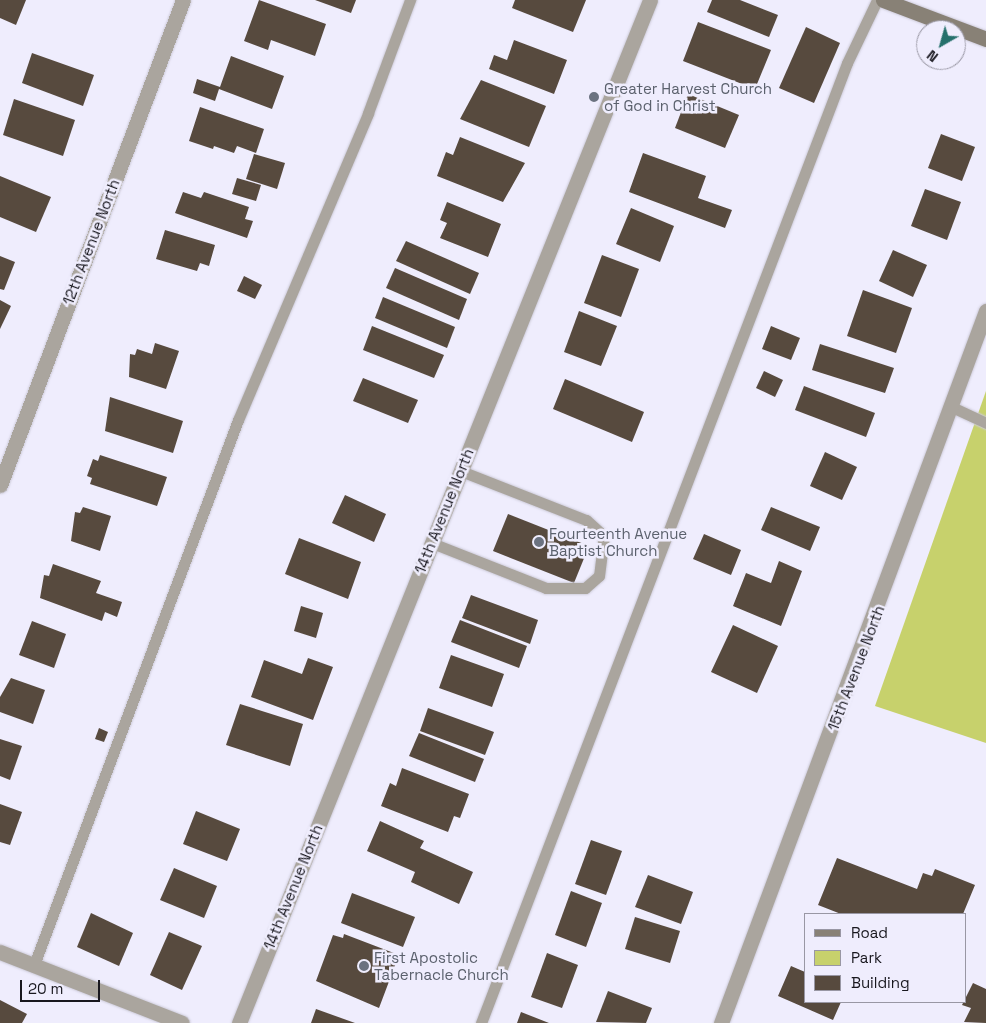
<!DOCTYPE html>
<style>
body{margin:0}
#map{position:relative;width:986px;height:1023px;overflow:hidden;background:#efedfd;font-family:"Space Grotesk",sans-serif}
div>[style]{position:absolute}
.green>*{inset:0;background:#c7d16c}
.building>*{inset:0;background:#574a3e}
.roads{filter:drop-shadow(0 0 1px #cdcbd9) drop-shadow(0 0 1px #cdcbd9)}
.lane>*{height:11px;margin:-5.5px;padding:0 5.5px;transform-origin:5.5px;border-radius:5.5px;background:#aaa59e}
.street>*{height:15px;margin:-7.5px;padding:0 7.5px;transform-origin:7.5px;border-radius:7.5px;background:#aaa59e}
.secondary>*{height:15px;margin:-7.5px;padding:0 7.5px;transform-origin:7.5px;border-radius:7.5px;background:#888176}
.dots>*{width:14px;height:14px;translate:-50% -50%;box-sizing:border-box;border:2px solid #efedfd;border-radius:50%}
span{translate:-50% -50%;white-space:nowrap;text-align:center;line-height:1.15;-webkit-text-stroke:5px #efedfd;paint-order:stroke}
.worship-label{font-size:15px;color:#5b616d}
.left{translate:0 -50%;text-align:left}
.street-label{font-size:15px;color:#18171e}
.legend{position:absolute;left:804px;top:913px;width:162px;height:90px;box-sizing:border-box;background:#efedfd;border:1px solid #9997a4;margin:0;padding:6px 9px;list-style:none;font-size:15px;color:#18171e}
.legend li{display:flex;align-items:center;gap:10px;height:25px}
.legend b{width:25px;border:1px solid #9997a4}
.north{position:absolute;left:916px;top:20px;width:50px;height:50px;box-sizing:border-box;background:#efedfd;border:1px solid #9997a4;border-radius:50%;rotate:218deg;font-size:14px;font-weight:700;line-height:20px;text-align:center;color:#18171e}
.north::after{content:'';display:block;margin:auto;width:18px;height:22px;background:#25706c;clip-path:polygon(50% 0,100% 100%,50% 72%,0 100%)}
.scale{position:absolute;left:20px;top:980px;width:80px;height:22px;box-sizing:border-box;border:2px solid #18171e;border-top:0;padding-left:6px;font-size:15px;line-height:18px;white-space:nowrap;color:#18171e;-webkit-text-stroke:4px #efedfd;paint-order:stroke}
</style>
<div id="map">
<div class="green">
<div style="clip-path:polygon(986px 391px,986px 743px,875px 706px)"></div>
</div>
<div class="building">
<div style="clip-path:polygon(0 0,26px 0,16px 25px,0 18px)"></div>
<div style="clip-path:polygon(259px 0,326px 24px,315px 56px,271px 40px,268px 50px,244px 41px)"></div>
<div style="clip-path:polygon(315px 0,356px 0,351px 13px)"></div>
<div style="clip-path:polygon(515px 0,586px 0,573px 32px,512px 8px)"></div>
<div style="clip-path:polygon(712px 0,740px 0,778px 15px,769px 37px,707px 12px)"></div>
<div style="clip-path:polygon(698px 22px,771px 50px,755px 89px,683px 61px)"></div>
<div style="clip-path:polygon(806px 27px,840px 43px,814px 103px,779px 88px)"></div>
<div style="clip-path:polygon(514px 40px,567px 60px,554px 94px,489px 69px,494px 55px,507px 60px)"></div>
<div style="clip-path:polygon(32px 53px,94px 75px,83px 106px,22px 83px)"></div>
<div style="clip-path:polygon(231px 56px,284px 76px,272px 109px,219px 89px,215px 101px,193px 93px,197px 79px,220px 87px)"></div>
<div style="clip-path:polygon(481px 80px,546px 106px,529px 147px,460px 119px)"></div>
<div style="clip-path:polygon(688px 94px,739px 115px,725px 148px,675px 128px)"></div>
<div style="clip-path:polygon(14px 99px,75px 120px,63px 156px,3px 135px)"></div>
<div style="clip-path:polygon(200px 107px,264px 129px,256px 153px,237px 146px,234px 153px,214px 146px,213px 149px,189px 141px)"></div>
<div style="clip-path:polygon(941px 134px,975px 147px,962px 181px,928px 168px)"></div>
<div style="clip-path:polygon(460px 137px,525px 163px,503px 202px,437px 176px,446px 152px,453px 155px)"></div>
<div style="clip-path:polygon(643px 153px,706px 176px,698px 198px,732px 210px,725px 228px,629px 192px)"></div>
<div style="clip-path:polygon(254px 154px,285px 163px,277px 189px,246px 179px)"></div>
<div style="clip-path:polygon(0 176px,51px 197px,36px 232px,0 217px)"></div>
<div style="clip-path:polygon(237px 178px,261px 185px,256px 201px,232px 194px)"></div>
<div style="clip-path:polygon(925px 189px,961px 202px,947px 240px,911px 226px)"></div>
<div style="clip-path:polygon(183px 192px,201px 198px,204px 192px,249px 207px,245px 219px,253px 221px,247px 238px,175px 213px)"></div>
<div style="clip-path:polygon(447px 202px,501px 224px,488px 257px,440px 238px,447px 223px,440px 220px)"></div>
<div style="clip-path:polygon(631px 208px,674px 226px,660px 262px,616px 244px)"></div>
<div style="clip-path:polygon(165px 230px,215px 245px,209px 266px,200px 263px,197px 271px,156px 259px)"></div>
<div style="clip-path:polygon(406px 241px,479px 273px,470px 294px,396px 261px)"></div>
<div style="clip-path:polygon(893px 250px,927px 265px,913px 297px,879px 281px)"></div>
<div style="clip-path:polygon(602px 255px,639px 269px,621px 317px,584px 303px)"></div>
<div style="clip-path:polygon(0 256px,15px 262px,4px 290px,0 289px)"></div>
<div style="clip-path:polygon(395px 268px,467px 299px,459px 320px,386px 288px)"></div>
<div style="clip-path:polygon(244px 276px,262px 285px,255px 299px,237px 291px)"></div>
<div style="clip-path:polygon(863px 290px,912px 308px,896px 353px,847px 336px)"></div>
<div style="clip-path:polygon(383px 297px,455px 327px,447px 348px,375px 318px)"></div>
<div style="clip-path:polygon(0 300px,11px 306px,0 329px)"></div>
<div style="clip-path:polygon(579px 311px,617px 326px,601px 366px,564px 352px)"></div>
<div style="clip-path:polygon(372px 326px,444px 355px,434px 378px,363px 350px)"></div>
<div style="clip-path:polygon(771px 326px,800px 338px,791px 360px,762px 349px)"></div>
<div style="clip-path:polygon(155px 343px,179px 351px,166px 389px,129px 377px,130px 354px,135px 355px,137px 349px,152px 354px)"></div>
<div style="clip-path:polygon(820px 344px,894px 368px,885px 393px,812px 370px)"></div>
<div style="clip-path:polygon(764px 371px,783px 380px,775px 397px,756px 388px)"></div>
<div style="clip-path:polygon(363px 378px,418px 400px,408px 423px,353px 401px)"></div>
<div style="clip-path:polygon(565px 379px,644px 412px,632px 442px,553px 409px)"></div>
<div style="clip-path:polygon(804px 386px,875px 413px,866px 437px,795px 410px)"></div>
<div style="clip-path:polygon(110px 397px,183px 421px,173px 453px,105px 431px)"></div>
<div style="clip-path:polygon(825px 452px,857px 467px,842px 500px,810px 486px)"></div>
<div style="clip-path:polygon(100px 455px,167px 477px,157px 506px,90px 484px,92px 478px,87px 476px,93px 459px,98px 461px)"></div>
<div style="clip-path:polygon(345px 495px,386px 514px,374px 542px,332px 523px)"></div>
<div style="clip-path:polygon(83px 507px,111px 516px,100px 551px,71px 541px,75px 512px,80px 513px)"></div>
<div style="clip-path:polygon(771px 507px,820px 527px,810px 551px,761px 530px)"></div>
<div style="clip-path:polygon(508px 514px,589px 546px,574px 583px,493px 551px)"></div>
<div style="clip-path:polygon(704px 534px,741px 550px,731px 575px,693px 559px)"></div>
<div style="clip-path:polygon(299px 538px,361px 562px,348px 599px,285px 574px)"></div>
<div style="clip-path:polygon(779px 561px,802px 571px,781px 626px,733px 606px,746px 573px,771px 583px)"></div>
<div style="clip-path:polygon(53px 564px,101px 581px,96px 593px,122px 602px,117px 617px,105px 612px,102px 621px,40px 598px,44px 575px,49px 576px)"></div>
<div style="clip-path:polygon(471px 595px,538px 620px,530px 644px,462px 618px)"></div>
<div style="clip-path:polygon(301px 606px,323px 613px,316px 638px,294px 631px)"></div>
<div style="clip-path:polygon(460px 620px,527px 646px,519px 668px,451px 642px)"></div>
<div style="clip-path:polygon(32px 621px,66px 634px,54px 668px,19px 655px)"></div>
<div style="clip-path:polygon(733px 625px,778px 646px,757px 693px,711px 672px)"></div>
<div style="clip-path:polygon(451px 655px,504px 674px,492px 707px,439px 688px)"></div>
<div style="clip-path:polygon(308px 658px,333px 667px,313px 720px,251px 697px,264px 660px,302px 674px)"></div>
<div style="clip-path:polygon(11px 678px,45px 690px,33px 724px,0 712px,0 697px)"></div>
<div style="clip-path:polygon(240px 704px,303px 724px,290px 766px,226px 745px)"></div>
<div style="clip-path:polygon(428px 708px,494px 732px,485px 755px,420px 731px)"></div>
<div style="clip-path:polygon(99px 728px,108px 732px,104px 742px,95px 739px)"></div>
<div style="clip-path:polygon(419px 733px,484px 759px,475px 782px,409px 756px)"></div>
<div style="clip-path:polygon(0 739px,22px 746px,10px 780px,0 776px)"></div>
<div style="clip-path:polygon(402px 768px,469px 794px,460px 818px,454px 816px,448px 832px,381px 806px,390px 783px,396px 786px)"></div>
<div style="clip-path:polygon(0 804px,22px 812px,10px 845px,0 842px)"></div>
<div style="clip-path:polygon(196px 811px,240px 829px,227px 861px,183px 844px)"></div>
<div style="clip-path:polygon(380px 821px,424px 841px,420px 848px,473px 872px,459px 904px,411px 882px,415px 872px,367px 851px)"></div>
<div style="clip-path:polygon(591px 840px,622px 851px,606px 895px,575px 884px)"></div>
<div style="clip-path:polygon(837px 858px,917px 889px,923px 873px,932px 876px,935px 869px,975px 885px,963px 914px,841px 914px,818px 905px)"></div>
<div style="clip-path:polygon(174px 868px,217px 886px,204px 918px,160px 900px)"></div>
<div style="clip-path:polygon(648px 875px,693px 892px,681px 924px,635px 907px)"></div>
<div style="clip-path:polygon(571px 891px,602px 903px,586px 947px,555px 935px)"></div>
<div style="clip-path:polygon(352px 893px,415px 917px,403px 947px,341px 923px)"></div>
<div style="clip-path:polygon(91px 913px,133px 933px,119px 966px,77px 947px)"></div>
<div style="clip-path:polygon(635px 917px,680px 931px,670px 963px,625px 949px)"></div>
<div style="clip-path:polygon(169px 932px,202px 946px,182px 990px,150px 975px)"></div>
<div style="clip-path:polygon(344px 934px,399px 955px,379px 1008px,316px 981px,333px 935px,343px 938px)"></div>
<div style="clip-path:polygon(547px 953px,578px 965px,562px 1008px,531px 997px)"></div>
<div style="clip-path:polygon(791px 966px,805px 972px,805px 1002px,841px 1002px,833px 1020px,778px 996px)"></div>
<div style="clip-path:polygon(973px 983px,986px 989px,986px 1023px,964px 1022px,971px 1008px,962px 1005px)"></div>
<div style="clip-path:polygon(608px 991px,652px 1008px,646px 1023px,596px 1022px)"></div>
<div style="clip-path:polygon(0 1000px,27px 1014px,22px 1023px,0 1023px)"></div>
<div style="clip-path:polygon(316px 1009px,355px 1023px,311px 1023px)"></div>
<div style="clip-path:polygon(521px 1012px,549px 1023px,517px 1023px)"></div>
</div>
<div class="roads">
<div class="lane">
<div style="left:952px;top:407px;width:38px;rotate:25deg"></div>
<div style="left:432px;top:543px;width:123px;rotate:21.5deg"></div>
<div style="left:546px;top:588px;width:39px"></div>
<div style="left:585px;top:588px;width:18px;rotate:-41deg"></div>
<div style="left:599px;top:576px;width:40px;rotate:-82.9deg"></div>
<div style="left:604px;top:536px;width:24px;rotate:-138deg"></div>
<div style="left:586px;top:520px;width:134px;rotate:-158.6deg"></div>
<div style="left:34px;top:965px;width:582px;rotate:-69.48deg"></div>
<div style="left:238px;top:420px;width:333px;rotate:-67deg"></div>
<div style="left:368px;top:113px;width:121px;rotate:-69.6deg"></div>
<div style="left:481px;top:1023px;width:1027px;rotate:-69.13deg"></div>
<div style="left:847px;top:63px;width:70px;rotate:-64.5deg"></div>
</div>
<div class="street">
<div style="left:0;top:485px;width:518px;rotate:-69.33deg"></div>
<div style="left:0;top:952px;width:195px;rotate:21.3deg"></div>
<div style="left:239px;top:1023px;width:1102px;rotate:-68.11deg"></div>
<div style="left:721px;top:1023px;width:760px;rotate:-69.59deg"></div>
</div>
<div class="secondary">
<div style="left:883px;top:0;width:110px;rotate:20.7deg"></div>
</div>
</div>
<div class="dots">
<div style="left:594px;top:97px;background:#6b7280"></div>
<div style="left:539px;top:542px;background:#6b7280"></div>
<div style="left:364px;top:966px;background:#6b7280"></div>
</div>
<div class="worship-label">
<span class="left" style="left:604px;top:97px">Greater Harvest Church<br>of God in Christ</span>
<span class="left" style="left:549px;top:542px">Fourteenth Avenue<br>Baptist Church</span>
<span class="left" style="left:374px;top:966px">First Apostolic<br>Tabernacle Church</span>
</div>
<div class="street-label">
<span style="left:91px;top:242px;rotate:-69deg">12th Avenue North</span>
<span style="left:444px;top:511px;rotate:-68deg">14th Avenue North</span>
<span style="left:856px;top:668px;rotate:-69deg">15th Avenue North</span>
<span style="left:293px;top:887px;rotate:-68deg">14th Avenue North</span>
</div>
<ul class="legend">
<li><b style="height:6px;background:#888176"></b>Road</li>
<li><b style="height:14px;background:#c7d16c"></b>Park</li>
<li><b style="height:14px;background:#574a3e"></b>Building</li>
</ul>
<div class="north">N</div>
<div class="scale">20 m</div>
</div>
